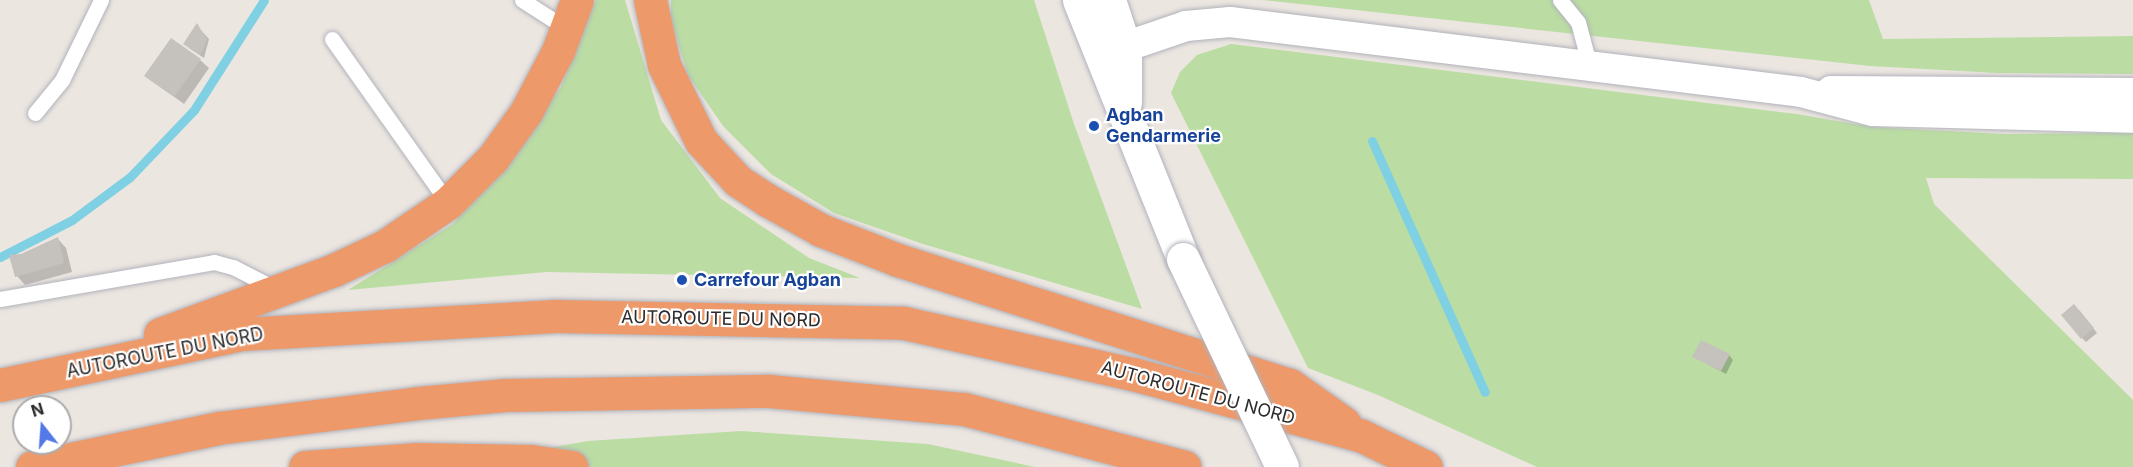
<!DOCTYPE html>
<style>
body{margin:0}
#map{position:relative;width:2133px;height:467px;overflow:hidden;background:#ece6e1;font-family:Inter,sans-serif}
div>[style]{position:absolute}
.green>*{inset:0;background:#bbdda3}
.shadow>*{inset:0;background:#0003}
.stream>*{height:9px;margin:-4.5px;padding:0 4.5px;transform-origin:4.5px;border-radius:4.5px;background:#7fd0e3}
.building>*{inset:0;background:#c5c1bc}
.roads{filter:drop-shadow(0 0 2px #b1b3bb) drop-shadow(0 0 2px #b1b3bb)}
.service>*{height:15px;margin:-7.5px;padding:0 7.5px;transform-origin:7.5px;border-radius:7.5px;background:#fff}
.minor>*{height:30px;margin:-15px;padding:0 15px;transform-origin:15px;border-radius:15px;background:#fff}
.secondary>*{height:33px;margin:-16.5px;padding:0 16.5px;transform-origin:16.5px;border-radius:16.5px;background:#fff}
.motorway>*{height:33px;margin:-16.5px;padding:0 16.5px;transform-origin:16.5px;border-radius:16.5px;background:#ee996a}
.bridges{filter:drop-shadow(0 0 2px #b1b3bb) drop-shadow(0 0 2px #b1b3bb)}
.secondary-bridge>*{height:33px;margin:-16.5px;padding:0 16.5px;transform-origin:16.5px;border-radius:16.5px;background:#fff}
.dots>*{width:16px;height:16px;translate:-50% -50%;box-sizing:border-box;border:3px solid #fff;border-radius:50%}
span{translate:-50% -50%;white-space:nowrap;text-align:center;line-height:1.15;-webkit-text-stroke:4.5px #fff;paint-order:stroke}
.transit-label{font-size:18px;color:#164399;font-weight:700}
.left{translate:0 -50%;text-align:left}
.street-label{font-size:18px;color:#2c2c2c}
.north{position:absolute;left:12px;top:395px;width:60px;height:60px;box-sizing:border-box;background:#fff;border:2px solid #ababab;border-radius:50%;rotate:343deg;font-size:16px;font-weight:700;line-height:24px;text-align:center;color:#2c2c2c}
.north::after{content:'';display:block;margin:auto;width:21px;height:27px;background:#5379e7;clip-path:polygon(50% 0,100% 100%,50% 72%,0 100%)}
</style>
<div id="map">
<div class="green">
<div style="clip-path:polygon(596px 0,625px 0,661px 120px,720px 198px,809px 258px,860px 278px,547px 272px,348px 290px,453px 224px,517px 150px,561px 87px)"></div>
<div style="clip-path:polygon(671px 0,1034px 0,1074px 124px,1142px 309px,923px 244px,834px 213px,771px 174px,723px 126px,688px 75px,671px 20px)"></div>
<div style="clip-path:polygon(1263px 0,1869px 0,1883px 39px,2133px 36px,2133px 74px,1998px 73px,1870px 66px)"></div>
<div style="clip-path:polygon(1231px 44px,1797px 114px,1872px 127px,2004px 134px,2133px 133px,2133px 179px,1926px 178px,1934px 204px,2133px 400px,2133px 467px,1537px 467px,1378px 395px,1308px 368px,1171px 93px,1180px 72px,1197px 55px)"></div>
<div style="clip-path:polygon(741px 431px,928px 444px,1035px 467px,440px 467px,588px 441px)"></div>
</div>
<div class="shadow">
<div style="clip-path:polygon(197px 26px,209px 39px,204px 58px,189px 48px)"></div>
<div style="clip-path:polygon(200px 60px,209px 68px,184px 104px,146px 76px)"></div>
<div style="clip-path:polygon(58px 239px,66px 248px,72px 272px,25px 285px,17px 276px,21px 256px)"></div>
<div style="clip-path:polygon(2079px 310px,2097px 333px,2086px 342px,2082px 338px)"></div>
<div style="clip-path:polygon(1729px 355px,1733px 360px,1726px 374px,1694px 357px)"></div>
</div>
<div class="stream">
<div style="left:1372px;top:141px;width:275px;rotate:65.8deg"></div>
<div style="left:0;top:257px;width:81px;rotate:-27.2deg"></div>
<div style="left:72px;top:220px;width:72px;rotate:-36.6deg"></div>
<div style="left:130px;top:177px;width:93px;rotate:-46.3deg"></div>
<div style="left:194px;top:110px;width:130px;rotate:-57.5deg"></div>
</div>
<div class="building">
<div style="clip-path:polygon(197px 23px,207px 40px,200px 55px,183px 44px)"></div>
<div style="clip-path:polygon(171px 38px,201px 59px,174px 97px,144px 76px)"></div>
<div style="clip-path:polygon(58px 237px,64px 263px,15px 277px,9px 255px,21px 254px)"></div>
<div style="clip-path:polygon(2074px 304px,2094px 328px,2081px 339px,2061px 315px)"></div>
<div style="clip-path:polygon(1701px 340px,1730px 354px,1721px 371px,1692px 357px)"></div>
</div>
<div class="roads">
<div class="service">
<div style="left:522px;top:0;width:50px;rotate:32.7deg"></div>
<div style="left:1560px;top:0;width:28px;rotate:51deg"></div>
<div style="left:1578px;top:22px;width:47px;rotate:75.1deg"></div>
<div style="left:332px;top:39px;width:201px;rotate:54.7deg"></div>
<div style="left:35px;top:113px;width:43px;rotate:-50.7deg"></div>
<div style="left:62px;top:80px;width:89px;rotate:-64deg"></div>
<div style="left:0;top:299px;width:217px;rotate:-9.8deg"></div>
<div style="left:214px;top:262px;width:20px;rotate:15deg"></div>
<div style="left:233px;top:267px;width:48px;rotate:27.1deg"></div>
</div>
<div class="minor">
<div style="left:1101px;top:55px;width:90px;rotate:-18.8deg"></div>
<div style="left:1186px;top:26px;width:44px;rotate:-5.2deg"></div>
<div style="left:1230px;top:22px;width:575px;rotate:6.99deg"></div>
<div style="left:1801px;top:92px;width:74px;rotate:14.8deg"></div>
<div style="left:1873px;top:111px;width:260px;rotate:1.5deg"></div>
<div style="left:1831px;top:91px;width:302px;rotate:0.4deg"></div>
</div>
<div class="secondary">
<div style="left:1079px;top:0;width:279px;rotate:68.1deg"></div>
<div style="left:1109px;top:0;width:51px;rotate:71.6deg"></div>
<div style="left:1125px;top:48px;width:54px;rotate:90deg"></div>
</div>
<div class="motorway">
<div style="left:650px;top:0;width:66px;rotate:77.8deg"></div>
<div style="left:664px;top:65px;width:85px;rotate:64deg"></div>
<div style="left:701px;top:141px;width:54px;rotate:47.2deg"></div>
<div style="left:738px;top:181px;width:35px;rotate:33deg"></div>
<div style="left:767px;top:200px;width:62px;rotate:29.1deg"></div>
<div style="left:821px;top:230px;width:83px;rotate:21.3deg"></div>
<div style="left:898px;top:260px;width:411px;rotate:17.7deg"></div>
<div style="left:1290px;top:385px;width:66px;rotate:35.1deg"></div>
<div style="left:160px;top:334px;width:185px;rotate:-20.2deg"></div>
<div style="left:334px;top:270px;width:56px;rotate:-25.2deg"></div>
<div style="left:385px;top:246px;width:76px;rotate:-34.3deg"></div>
<div style="left:448px;top:203px;width:64px;rotate:-45deg"></div>
<div style="left:493px;top:158px;width:57px;rotate:-54.3deg"></div>
<div style="left:526px;top:112px;width:69px;rotate:-62.3deg"></div>
<div style="left:558px;top:51px;width:54px;rotate:-69.6deg"></div>
<div style="left:0;top:385px;width:248px;rotate:-11.9deg"></div>
<div style="left:243px;top:334px;width:313px;rotate:-3.3deg"></div>
<div style="left:555px;top:316px;width:349px;rotate:1.1deg"></div>
<div style="left:904px;top:323px;width:235px;rotate:12.6deg"></div>
<div style="left:1133px;top:374px;width:237px;rotate:15.1deg"></div>
<div style="left:1362px;top:436px;width:71px;rotate:25.8deg"></div>
<div style="left:32px;top:467px;width:190px;rotate:-11.8deg"></div>
<div style="left:218px;top:428px;width:202px;rotate:-7.1deg"></div>
<div style="left:418px;top:403px;width:88px;rotate:-5.2deg"></div>
<div style="left:506px;top:395px;width:263px;rotate:-0.9deg"></div>
<div style="left:769px;top:391px;width:196px;rotate:5.3deg"></div>
<div style="left:964px;top:409px;width:228px;rotate:14.7deg"></div>
<div style="left:305px;top:467px;width:112px;rotate:-4.1deg"></div>
<div style="left:417px;top:459px;width:114px;rotate:1deg"></div>
<div style="left:531px;top:461px;width:41px;rotate:8.3deg"></div>
</div>
</div>
<div class="bridges">
<div class="secondary-bridge">
<div style="left:1183px;top:259px;width:230px;rotate:64.5deg"></div>
</div>
</div>
<div class="dots">
<div style="left:1094px;top:126px;background:#1a4fb4"></div>
<div style="left:682px;top:280px;background:#1a4fb4"></div>
</div>
<div class="transit-label">
<span class="left" style="left:1106px;top:126px">Agban<br>Gendarmerie</span>
<span class="left" style="left:694px;top:280px">Carrefour Agban</span>
</div>
<div class="street-label">
<span style="left:721px;top:319px;rotate:1deg">AUTOROUTE DU NORD</span>
<span style="left:165px;top:353px;rotate:-11deg">AUTOROUTE DU NORD</span>
<span style="left:1198px;top:393px;rotate:15deg">AUTOROUTE DU NORD</span>
</div>
<div class="north">N</div>
</div>
